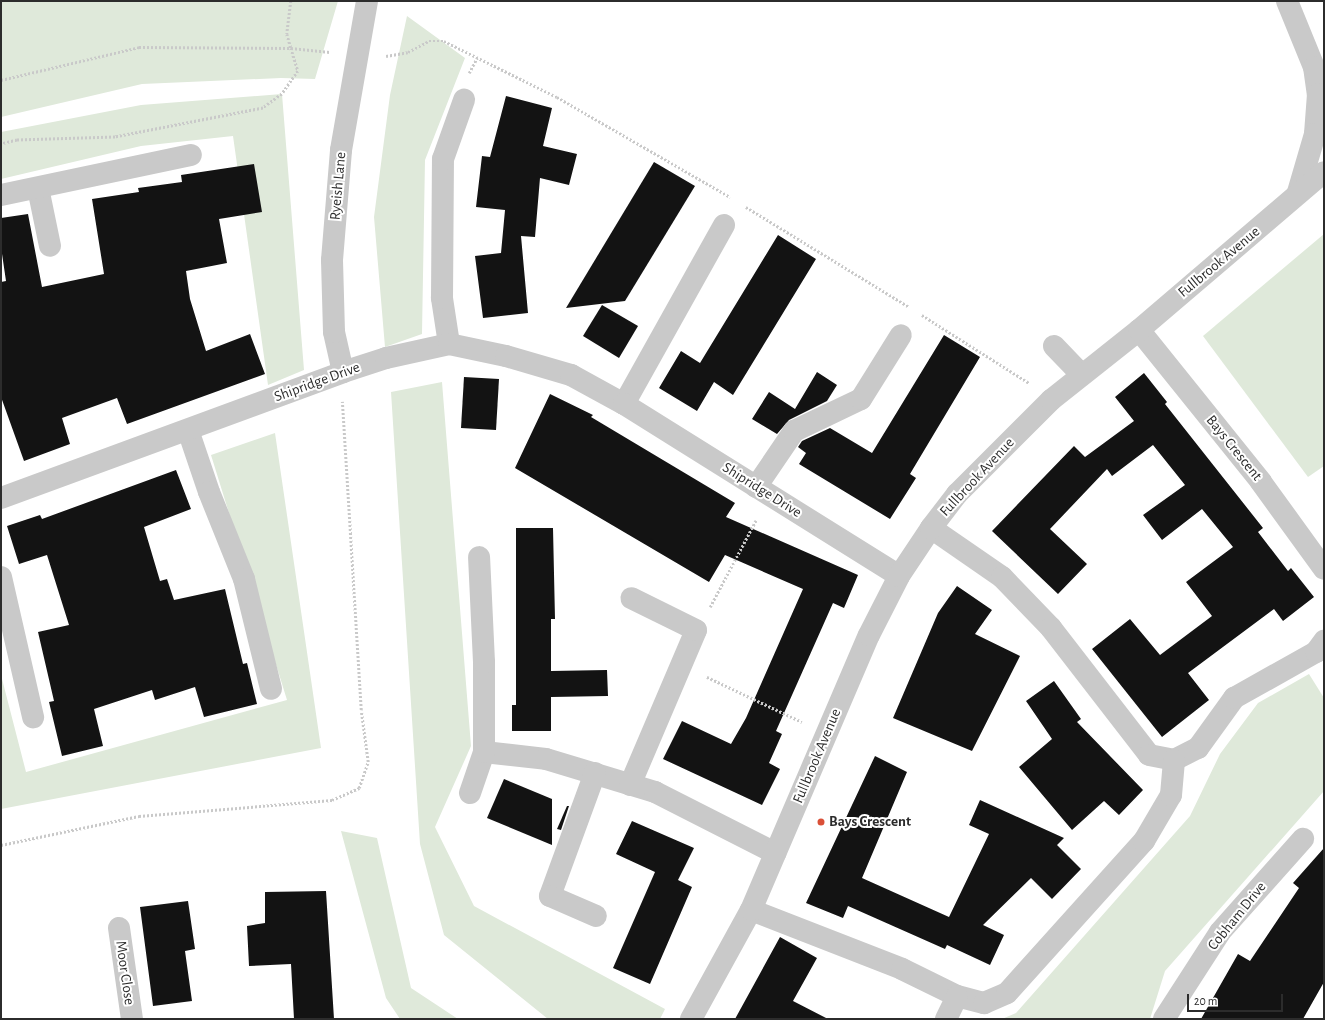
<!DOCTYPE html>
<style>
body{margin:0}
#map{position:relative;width:1325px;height:1020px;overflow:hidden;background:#fff;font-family:"Alegreya Sans",sans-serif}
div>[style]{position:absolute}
.green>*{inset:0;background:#dfe9da}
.building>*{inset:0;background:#131313}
.path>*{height:2.5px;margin-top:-1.25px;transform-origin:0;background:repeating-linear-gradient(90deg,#c9c9c9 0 2px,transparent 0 4px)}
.minor>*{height:22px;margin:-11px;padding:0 11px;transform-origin:11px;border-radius:11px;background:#c9c9c9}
.dots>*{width:11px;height:11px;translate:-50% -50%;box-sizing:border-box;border:2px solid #fff;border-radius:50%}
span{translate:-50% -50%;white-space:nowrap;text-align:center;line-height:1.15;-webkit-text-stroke:4px #fff;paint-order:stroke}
.street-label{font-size:15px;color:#2c2c2c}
.poi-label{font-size:15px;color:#2c2c2c;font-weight:700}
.left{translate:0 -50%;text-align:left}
.frame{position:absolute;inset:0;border:2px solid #2c2c2c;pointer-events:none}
.scale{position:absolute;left:1187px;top:994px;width:96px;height:18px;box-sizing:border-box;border:2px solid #2c2c2c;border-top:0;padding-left:5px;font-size:12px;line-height:14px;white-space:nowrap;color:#2c2c2c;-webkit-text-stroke:3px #fff;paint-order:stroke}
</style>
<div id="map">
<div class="green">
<div style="clip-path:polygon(1px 1px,338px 1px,315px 79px,281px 78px,142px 84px,1px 117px)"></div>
<div style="clip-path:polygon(407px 16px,465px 58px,425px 160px,422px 334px,385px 347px,374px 217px,390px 95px)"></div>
<div style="clip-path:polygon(282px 94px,304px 370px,268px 385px,233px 136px,141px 146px,1px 179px,1px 132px,141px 105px)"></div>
<div style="clip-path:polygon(1324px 234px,1324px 466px,1308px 477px,1203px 336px)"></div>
<div style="clip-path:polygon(442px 382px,471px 746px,435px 827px,474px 906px,665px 1009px,660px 1019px,548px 1019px,444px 935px,420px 844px,391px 392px)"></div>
<div style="clip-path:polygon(275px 433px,321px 748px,1px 809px,1px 675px,26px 772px,287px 700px,211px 455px)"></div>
<div style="clip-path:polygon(1309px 674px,1324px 698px,1324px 791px,1165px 971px,1150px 1019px,1002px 1019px,1016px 1013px,1190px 816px,1220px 754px,1258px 703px)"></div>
<div style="clip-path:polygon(341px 831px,377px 838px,411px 988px,458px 1019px,400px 1019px,386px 998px)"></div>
</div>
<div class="building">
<div style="clip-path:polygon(506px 96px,552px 108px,543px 146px,577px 154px,569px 185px,540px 178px,535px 237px,521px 236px,528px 313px,483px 318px,475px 256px,501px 253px,505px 210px,476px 207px,482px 156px,490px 157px)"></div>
<div style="clip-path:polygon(654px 162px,695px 186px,625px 301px,566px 308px)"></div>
<div style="clip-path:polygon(254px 164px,262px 212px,219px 219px,227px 263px,186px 271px,190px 299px,206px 351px,250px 334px,265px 374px,127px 424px,117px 398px,62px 418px,70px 444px,24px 461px,1px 397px,1px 282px,6px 281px,1px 247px,1px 218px,28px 214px,42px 287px,104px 274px,92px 199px,139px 192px,138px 188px,182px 182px,181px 175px)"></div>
<div style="clip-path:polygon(778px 235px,816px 259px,733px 395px,714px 382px,697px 411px,659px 388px,681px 351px,700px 363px)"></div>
<div style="clip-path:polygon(602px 305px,638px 326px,619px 358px,583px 336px)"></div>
<div style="clip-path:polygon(944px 335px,980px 357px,910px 474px,916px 478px,890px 519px,799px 464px,806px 453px,798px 447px,802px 441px,830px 428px,872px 453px)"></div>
<div style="clip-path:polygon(817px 372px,837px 385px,827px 401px,789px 420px,777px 434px,752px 419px,769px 392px,795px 409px)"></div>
<div style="clip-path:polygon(1144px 373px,1167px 402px,1165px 404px,1263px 528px,1258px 532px,1288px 571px,1291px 568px,1314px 597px,1283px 621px,1274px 609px,1188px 673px,1209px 700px,1162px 737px,1092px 649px,1130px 619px,1160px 655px,1212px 616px,1186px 582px,1233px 547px,1202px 509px,1162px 540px,1143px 515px,1185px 485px,1153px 445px,1112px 476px,1107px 469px,1050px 529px,1087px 564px,1058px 594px,992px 531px,1074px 446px,1085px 457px,1134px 421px,1115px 397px)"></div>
<div style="clip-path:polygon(464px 377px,499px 379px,496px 430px,461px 428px)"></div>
<div style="clip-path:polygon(550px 394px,593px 415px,591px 417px,735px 503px,726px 517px,858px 575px,844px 608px,833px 603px,776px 731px,782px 734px,769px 763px,780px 769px,762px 805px,663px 759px,682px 721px,731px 744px,746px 718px,803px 589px,725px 555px,709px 582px,515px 468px)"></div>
<div style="clip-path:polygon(176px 470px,191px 509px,144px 527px,160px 581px,167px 579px,174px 600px,225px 589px,243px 664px,247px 663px,257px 704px,204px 717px,195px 687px,155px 700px,152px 690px,94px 709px,103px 746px,62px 756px,49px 702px,54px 701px,38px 632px,69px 625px,47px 555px,19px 564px,7px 526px,40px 515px,42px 519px)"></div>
<div style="clip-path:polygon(516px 528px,553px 528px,555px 619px,551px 619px,551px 671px,607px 670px,608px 696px,551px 697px,551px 731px,512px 731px,512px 705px,516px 705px)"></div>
<div style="clip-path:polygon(957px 586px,992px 610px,975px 634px,1020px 656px,972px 751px,893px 718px,938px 613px)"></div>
<div style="clip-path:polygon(1054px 681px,1081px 719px,1077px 722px,1143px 790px,1119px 815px,1104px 801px,1072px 830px,1019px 767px,1052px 739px,1026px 701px)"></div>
<div style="clip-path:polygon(875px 756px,907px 772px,862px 878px,949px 917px,989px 834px,969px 825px,980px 800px,1064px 838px,1057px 845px,1081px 869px,1052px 899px,1031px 878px,983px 925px,1004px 935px,990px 965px,947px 945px,945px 949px,848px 906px,843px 918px,806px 903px)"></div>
<div style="clip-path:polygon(504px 779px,552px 799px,552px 845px,487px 818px)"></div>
<div style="clip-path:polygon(567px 806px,569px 806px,561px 830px,557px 829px)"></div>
<div style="clip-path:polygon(632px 821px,694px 848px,678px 880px,692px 887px,650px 984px,613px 968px,655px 872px,616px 854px)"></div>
<div style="clip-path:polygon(1324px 848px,1324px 982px,1303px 1019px,1201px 1019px,1238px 954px,1250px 961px,1299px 888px,1293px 883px)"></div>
<div style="clip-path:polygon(326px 891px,334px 1019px,294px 1019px,291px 964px,249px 966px,247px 926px,265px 923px,265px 892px)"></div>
<div style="clip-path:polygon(188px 901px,195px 949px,185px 951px,192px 1001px,153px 1006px,140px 907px)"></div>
<div style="clip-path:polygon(780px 937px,817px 958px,793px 1001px,828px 1019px,735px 1019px)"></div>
</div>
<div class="path">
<div style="left:291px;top:1px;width:33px;rotate:97deg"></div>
<div style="left:287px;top:34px;width:15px;rotate:74deg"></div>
<div style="left:291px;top:48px;width:39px;rotate:6deg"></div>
<div style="left:386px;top:56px;width:22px;rotate:-10deg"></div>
<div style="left:408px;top:52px;width:24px;rotate:-28deg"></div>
<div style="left:429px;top:41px;width:15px"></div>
<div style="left:444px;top:41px;width:126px;rotate:26.4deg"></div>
<div style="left:557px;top:97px;width:200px;rotate:30deg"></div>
<div style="left:469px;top:73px;width:17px;rotate:-62deg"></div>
<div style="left:1px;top:80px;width:142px;rotate:-13.4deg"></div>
<div style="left:139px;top:47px;width:152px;rotate:0.4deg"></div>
<div style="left:291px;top:48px;width:24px;rotate:73deg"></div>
<div style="left:298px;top:71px;width:28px;rotate:125deg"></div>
<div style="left:282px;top:94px;width:24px;rotate:144deg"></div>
<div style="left:263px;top:108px;width:151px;rotate:168.9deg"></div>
<div style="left:115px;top:137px;width:98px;rotate:178.2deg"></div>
<div style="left:17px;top:140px;width:16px;rotate:166deg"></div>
<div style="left:746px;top:207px;width:191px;rotate:31.5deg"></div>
<div style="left:922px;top:315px;width:127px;rotate:32.4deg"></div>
<div style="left:710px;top:607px;width:98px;rotate:-62.1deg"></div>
<div style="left:707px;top:677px;width:105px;rotate:25.3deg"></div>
<div style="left:1px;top:845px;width:141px;rotate:-11.9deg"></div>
<div style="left:139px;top:816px;width:194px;rotate:-4.7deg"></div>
<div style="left:332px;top:800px;width:30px;rotate:-24deg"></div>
<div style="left:359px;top:788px;width:28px;rotate:-71deg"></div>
<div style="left:368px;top:762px;width:52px;rotate:-97.7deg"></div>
<div style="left:361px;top:710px;width:309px;rotate:-93.5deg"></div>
</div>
<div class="minor">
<div style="left:1287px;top:1px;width:71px;rotate:67.8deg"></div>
<div style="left:1314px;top:67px;width:27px;rotate:82deg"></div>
<div style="left:1318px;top:94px;width:40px;rotate:94.3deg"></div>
<div style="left:1315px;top:134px;width:60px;rotate:106.3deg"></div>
<div style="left:38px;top:188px;width:59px;rotate:78.3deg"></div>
<div style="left:1px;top:195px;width:194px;rotate:-11.9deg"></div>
<div style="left:1139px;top:330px;width:195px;rotate:51.2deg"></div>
<div style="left:1261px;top:482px;width:107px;rotate:54.1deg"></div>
<div style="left:449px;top:344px;width:47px;rotate:-98.7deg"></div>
<div style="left:442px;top:298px;width:139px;rotate:-89.6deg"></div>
<div style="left:443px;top:159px;width:63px;rotate:-70.4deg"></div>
<div style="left:1054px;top:346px;width:40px;rotate:46deg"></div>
<div style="left:343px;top:372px;width:41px;rotate:-102.7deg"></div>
<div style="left:334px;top:332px;width:72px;rotate:-91.6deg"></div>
<div style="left:332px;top:260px;width:110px;rotate:-85.3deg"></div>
<div style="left:341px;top:150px;width:151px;rotate:-80.1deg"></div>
<div style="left:624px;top:404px;width:205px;rotate:-60.8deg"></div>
<div style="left:188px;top:430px;width:65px;rotate:71.3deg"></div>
<div style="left:209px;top:492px;width:94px;rotate:68.1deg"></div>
<div style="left:244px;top:579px;width:113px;rotate:76.2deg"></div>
<div style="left:756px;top:487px;width:68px;rotate:-55.8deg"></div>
<div style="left:794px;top:431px;width:74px;rotate:-25.5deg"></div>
<div style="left:861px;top:399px;width:75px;rotate:-58deg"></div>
<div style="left:1px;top:498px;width:364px;rotate:-20.2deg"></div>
<div style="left:343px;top:372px;width:45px;rotate:-18deg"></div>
<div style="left:386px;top:358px;width:65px;rotate:-12.5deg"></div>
<div style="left:449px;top:344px;width:58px;rotate:11.9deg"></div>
<div style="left:506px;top:356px;width:68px;rotate:16.3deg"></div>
<div style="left:571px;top:375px;width:60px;rotate:28.7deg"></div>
<div style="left:624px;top:404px;width:324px;rotate:32deg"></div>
<div style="left:931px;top:528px;width:86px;rotate:34.6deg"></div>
<div style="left:1002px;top:577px;width:71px;rotate:46.1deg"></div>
<div style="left:1051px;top:628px;width:160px;rotate:52.3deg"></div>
<div style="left:1149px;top:755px;width:25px;rotate:11deg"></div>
<div style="left:1174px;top:760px;width:27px;rotate:-27deg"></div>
<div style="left:1198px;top:748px;width:62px;rotate:-54.2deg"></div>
<div style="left:1234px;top:698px;width:94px;rotate:-29.3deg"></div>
<div style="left:1316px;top:652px;width:14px;rotate:-54deg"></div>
<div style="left:1px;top:577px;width:144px;rotate:77.1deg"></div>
<div style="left:484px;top:752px;width:62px;rotate:6.4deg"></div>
<div style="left:546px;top:759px;width:114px;rotate:16.8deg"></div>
<div style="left:655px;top:792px;width:135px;rotate:26.9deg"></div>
<div style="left:595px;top:773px;width:131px;rotate:110.1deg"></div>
<div style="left:550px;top:896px;width:50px;rotate:23.5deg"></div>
<div style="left:630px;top:785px;width:168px;rotate:-66.9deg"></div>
<div style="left:696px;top:630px;width:72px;rotate:-153.8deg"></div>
<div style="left:470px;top:793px;width:43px;rotate:-71.1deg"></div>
<div style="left:484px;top:752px;width:90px;rotate:-90deg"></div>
<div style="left:484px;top:662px;width:105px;rotate:-92.7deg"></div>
<div style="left:751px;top:910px;width:162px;rotate:21.3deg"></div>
<div style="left:902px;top:969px;width:61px;rotate:26.1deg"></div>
<div style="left:957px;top:996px;width:28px;rotate:15deg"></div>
<div style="left:984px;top:1003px;width:25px;rotate:-23deg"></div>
<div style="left:1007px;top:993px;width:205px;rotate:-48deg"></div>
<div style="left:1144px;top:841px;width:53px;rotate:-59.6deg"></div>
<div style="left:1171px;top:795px;width:35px;rotate:-85deg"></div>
<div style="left:119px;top:928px;width:92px;rotate:81.9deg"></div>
<div style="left:691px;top:1019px;width:124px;rotate:-61.2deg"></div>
<div style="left:751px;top:910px;width:299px;rotate:-66.8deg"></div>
<div style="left:869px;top:635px;width:66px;rotate:-63deg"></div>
<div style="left:899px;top:576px;width:58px;rotate:-56.3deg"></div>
<div style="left:931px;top:528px;width:43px;rotate:-52.6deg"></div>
<div style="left:957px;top:494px;width:133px;rotate:-45deg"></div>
<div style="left:1051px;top:400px;width:112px;rotate:-38.5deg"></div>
<div style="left:1139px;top:330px;width:243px;rotate:-40.5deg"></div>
<div style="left:946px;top:1019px;width:25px;rotate:-64deg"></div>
<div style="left:1164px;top:1019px;width:103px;rotate:-57.2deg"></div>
<div style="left:1220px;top:932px;width:125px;rotate:-48.3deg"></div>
</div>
<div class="dots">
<div style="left:821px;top:822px;background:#da5037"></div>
</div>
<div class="street-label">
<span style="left:338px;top:186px;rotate:-85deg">Ryeish Lane</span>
<span style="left:1219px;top:262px;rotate:-40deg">Fullbrook Avenue</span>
<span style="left:317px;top:382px;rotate:-20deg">Shipridge Drive</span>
<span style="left:1234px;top:448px;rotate:51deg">Bays Crescent</span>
<span style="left:977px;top:477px;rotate:-47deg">Fullbrook Avenue</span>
<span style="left:762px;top:490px;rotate:32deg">Shipridge Drive</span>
<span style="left:817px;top:756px;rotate:-67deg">Fullbrook Avenue</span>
<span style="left:1237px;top:916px;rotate:-51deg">Cobham Drive</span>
<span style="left:125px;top:973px;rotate:82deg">Moor Close</span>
</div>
<div class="poi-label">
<span class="left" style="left:829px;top:822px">Bays Crescent</span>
</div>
<div class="frame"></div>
<div class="scale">20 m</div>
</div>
